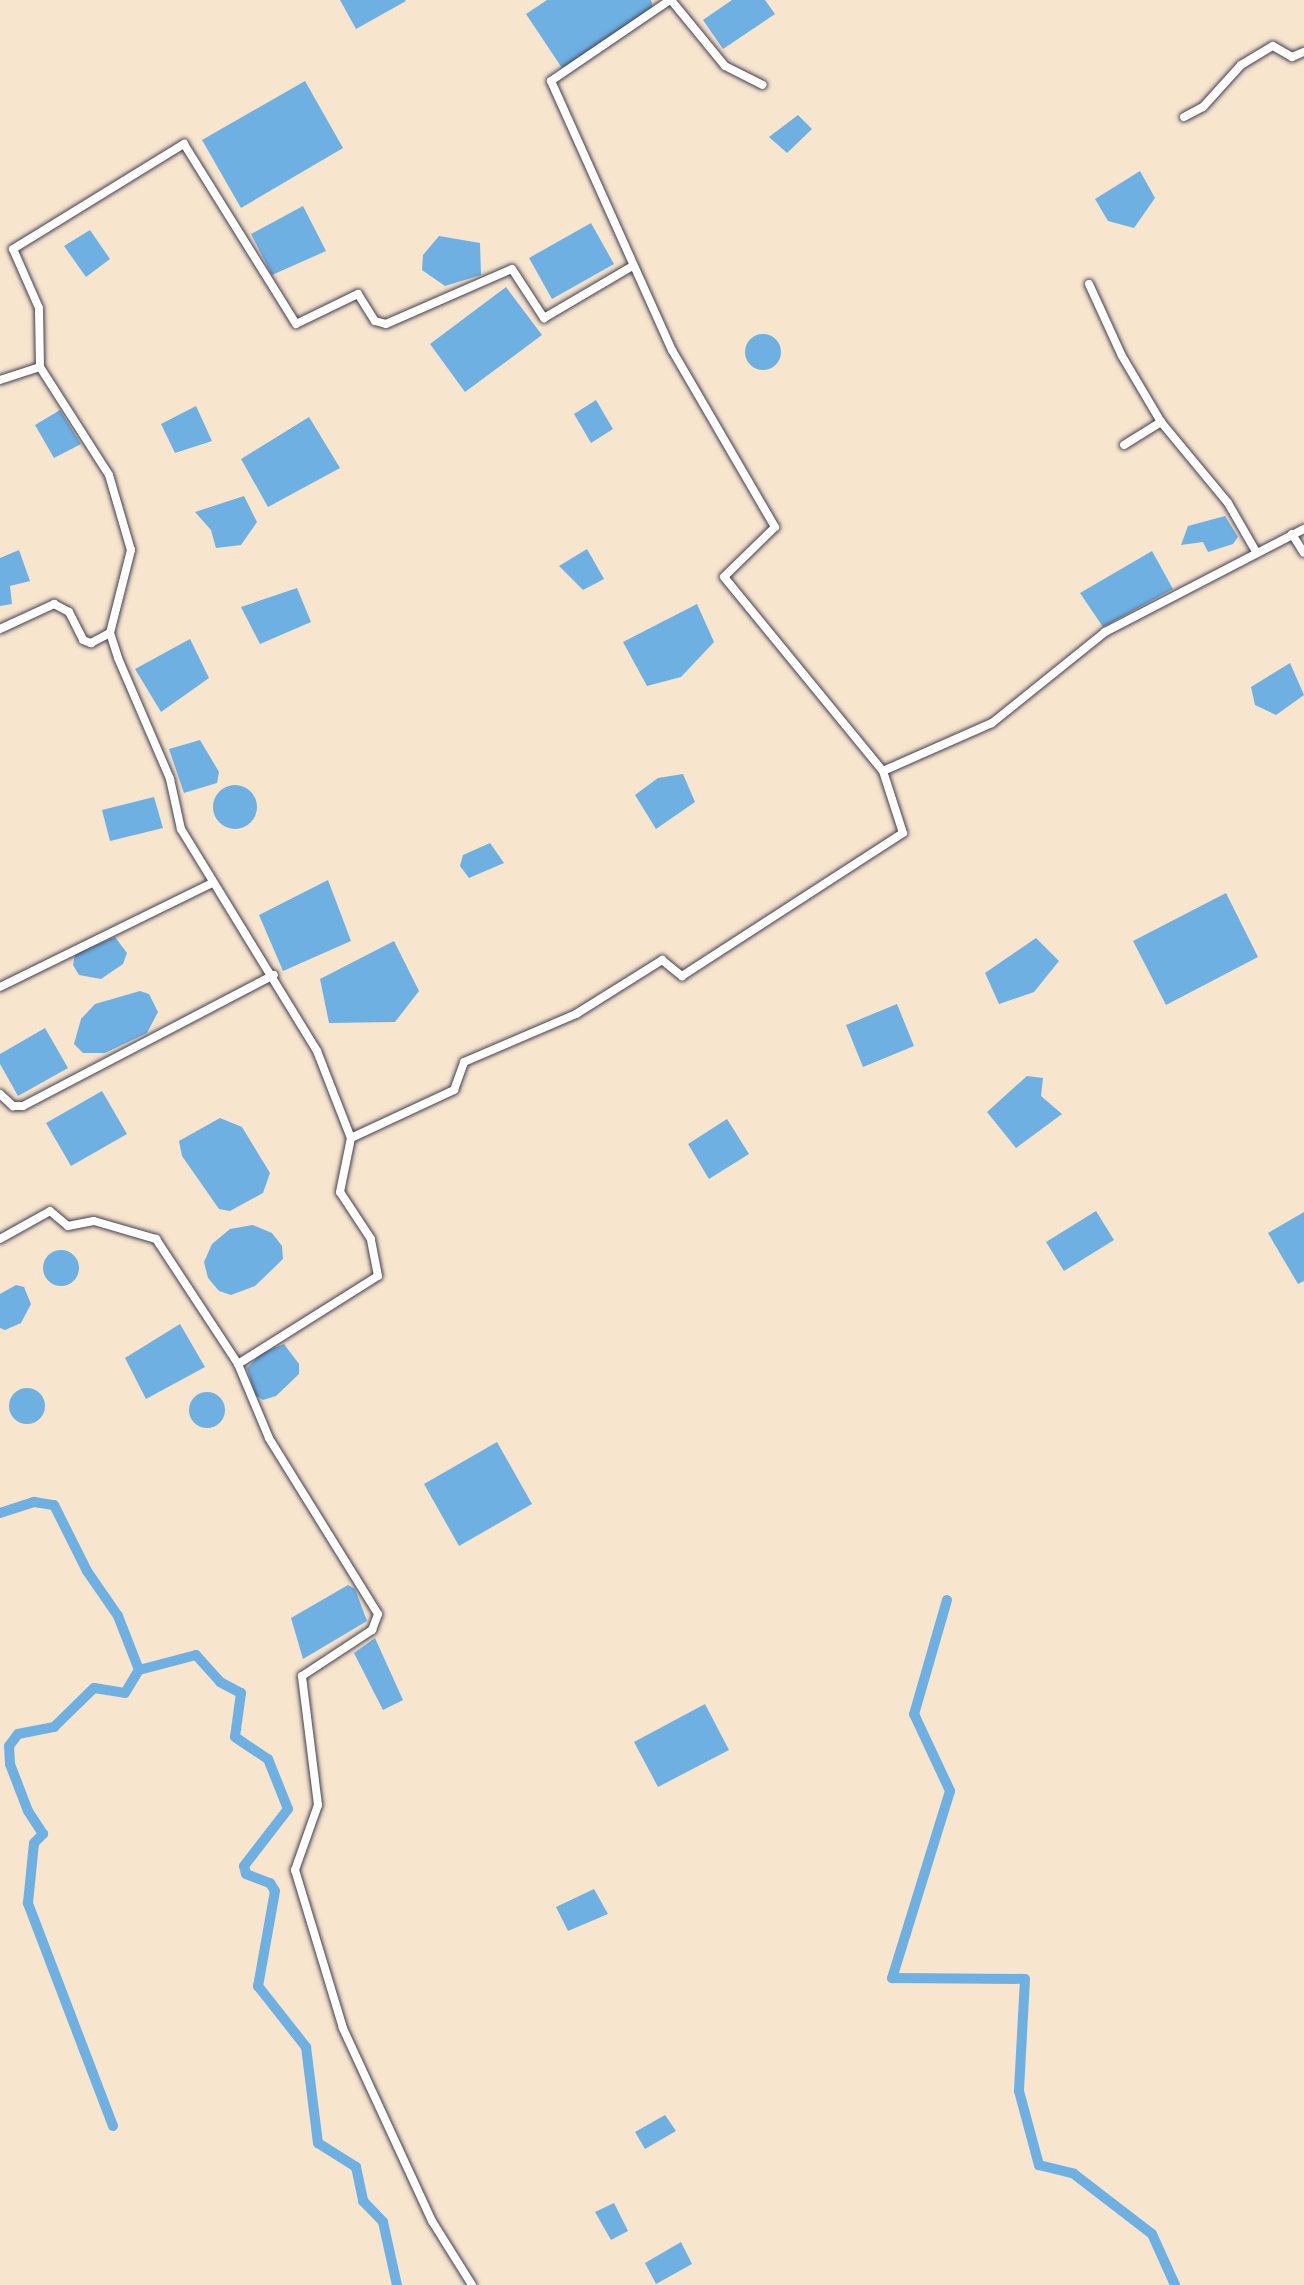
<!DOCTYPE html>
<style>
body{margin:0}
#map{position:relative;width:1304px;height:2285px;overflow:hidden;background:#f7e5ce;font-family:Cardo,serif}
div>[style]{position:absolute}
.water>*{inset:0;background:#6fb0e3}
.round{border-radius:50%}
.canal>*{height:10px;margin:-5px;padding:0 5px;transform-origin:5px;border-radius:5px;background:#6fb0e3}
.roads{filter:drop-shadow(0 0 2px #423f51) drop-shadow(0 0 2px #423f51)}
.minor>*{height:8px;margin:-4px;padding:0 4px;transform-origin:4px;border-radius:4px;background:#fff}
span{translate:-50% -50%;white-space:nowrap;text-align:center;line-height:1.15;-webkit-text-stroke:8px #fbf7ec;paint-order:stroke}
</style>
<div id="map">
<div class="water">
<div style="clip-path:polygon(340px 0,405px 0,406px 1px,356px 29px)"></div>
<div style="clip-path:polygon(547px 0,651px 0,653px 8px,562px 68px,526px 14px)"></div>
<div style="clip-path:polygon(732px 0,765px 0,775px 14px,723px 49px,703px 20px)"></div>
<div style="clip-path:polygon(305px 81px,343px 148px,241px 208px,202px 140px)"></div>
<div style="clip-path:polygon(798px 115px,812px 129px,787px 153px,769px 137px)"></div>
<div style="clip-path:polygon(1140px 171px,1155px 198px,1134px 228px,1108px 221px,1095px 199px)"></div>
<div style="clip-path:polygon(303px 206px,326px 251px,272px 275px,251px 234px)"></div>
<div style="clip-path:polygon(591px 223px,614px 264px,552px 299px,529px 258px)"></div>
<div style="clip-path:polygon(90px 230px,110px 259px,86px 277px,64px 246px)"></div>
<div style="clip-path:polygon(439px 236px,480px 243px,481px 275px,445px 286px,422px 270px,423px 255px)"></div>
<div style="clip-path:polygon(506px 287px,542px 335px,465px 392px,430px 344px)"></div>
<div class="round" style="left:745px;top:334px;width:36px;height:36px"></div>
<div style="clip-path:polygon(596px 400px,613px 429px,591px 443px,574px 414px)"></div>
<div style="clip-path:polygon(196px 406px,212px 441px,175px 453px,161px 424px)"></div>
<div style="clip-path:polygon(60px 410px,81px 444px,54px 458px,35px 425px)"></div>
<div style="clip-path:polygon(309px 417px,340px 468px,268px 507px,241px 459px)"></div>
<div style="clip-path:polygon(244px 496px,257px 522px,241px 545px,216px 548px,211px 530px,195px 512px)"></div>
<div style="clip-path:polygon(1225px 516px,1238px 537px,1233px 544px,1208px 552px,1203px 542px,1181px 545px,1188px 526px)"></div>
<div style="clip-path:polygon(587px 549px,604px 579px,583px 590px,559px 566px)"></div>
<div style="clip-path:polygon(19px 550px,30px 581px,10px 586px,12px 604px,0 606px,0 558px)"></div>
<div style="clip-path:polygon(1152px 551px,1173px 589px,1103px 627px,1080px 593px)"></div>
<div style="clip-path:polygon(297px 588px,311px 622px,260px 644px,241px 607px)"></div>
<div style="clip-path:polygon(697px 604px,714px 642px,681px 677px,647px 686px,623px 642px)"></div>
<div style="clip-path:polygon(190px 639px,209px 678px,161px 712px,135px 669px)"></div>
<div style="clip-path:polygon(1290px 663px,1304px 695px,1276px 715px,1255px 705px,1251px 687px)"></div>
<div style="clip-path:polygon(200px 740px,219px 772px,217px 783px,184px 793px,169px 749px)"></div>
<div style="clip-path:polygon(683px 774px,695px 802px,656px 829px,635px 795px,658px 778px)"></div>
<div class="round" style="left:213px;top:785px;width:44px;height:44px"></div>
<div style="clip-path:polygon(154px 797px,163px 828px,110px 841px,102px 810px)"></div>
<div style="clip-path:polygon(490px 843px,504px 863px,469px 878px,460px 866px,463px 855px)"></div>
<div style="clip-path:polygon(328px 880px,351px 941px,283px 971px,259px 915px)"></div>
<div style="clip-path:polygon(1226px 893px,1258px 957px,1166px 1005px,1133px 941px)"></div>
<div style="clip-path:polygon(115px 937px,127px 953px,123px 964px,101px 979px,79px 975px,73px 965px,75px 954px)"></div>
<div style="clip-path:polygon(1036px 938px,1059px 961px,1034px 992px,999px 1004px,985px 973px)"></div>
<div style="clip-path:polygon(394px 941px,419px 991px,395px 1022px,329px 1023px,320px 979px)"></div>
<div style="clip-path:polygon(140px 991px,149px 994px,158px 1012px,147px 1033px,105px 1053px,83px 1053px,74px 1044px,81px 1019px,95px 1004px)"></div>
<div style="clip-path:polygon(897px 1004px,914px 1046px,863px 1067px,846px 1025px)"></div>
<div style="clip-path:polygon(45px 1028px,68px 1068px,18px 1096px,0 1064px,0 1054px)"></div>
<div style="clip-path:polygon(1027px 1076px,1043px 1078px,1041px 1096px,1062px 1114px,1016px 1148px,987px 1112px)"></div>
<div style="clip-path:polygon(102px 1091px,127px 1134px,71px 1166px,46px 1123px)"></div>
<div style="clip-path:polygon(220px 1118px,242px 1127px,270px 1173px,263px 1193px,230px 1211px,219px 1209px,182px 1156px,179px 1141px)"></div>
<div style="clip-path:polygon(727px 1119px,749px 1154px,709px 1179px,688px 1144px)"></div>
<div style="clip-path:polygon(1096px 1211px,1114px 1240px,1064px 1271px,1046px 1242px)"></div>
<div style="clip-path:polygon(1304px 1212px,1304px 1281px,1298px 1284px,1268px 1233px)"></div>
<div style="clip-path:polygon(253px 1225px,272px 1233px,282px 1246px,283px 1259px,255px 1286px,231px 1295px,219px 1291px,208px 1278px,204px 1262px,212px 1244px,230px 1229px)"></div>
<div class="round" style="left:43px;top:1250px;width:36px;height:36px"></div>
<div style="clip-path:polygon(16px 1285px,24px 1287px,31px 1304px,21px 1323px,5px 1330px,0 1328px,0 1294px)"></div>
<div style="clip-path:polygon(180px 1324px,205px 1367px,146px 1399px,125px 1358px)"></div>
<div style="clip-path:polygon(284px 1344px,299px 1364px,299px 1374px,276px 1396px,263px 1400px,255px 1395px,247px 1368px,262px 1353px)"></div>
<div class="round" style="left:9px;top:1388px;width:36px;height:36px"></div>
<div class="round" style="left:189px;top:1392px;width:36px;height:36px"></div>
<div style="clip-path:polygon(497px 1442px,532px 1504px,459px 1546px,424px 1484px)"></div>
<div style="clip-path:polygon(348px 1585px,355px 1589px,367px 1621px,303px 1659px,291px 1618px)"></div>
<div style="clip-path:polygon(375px 1638px,403px 1700px,383px 1710px,354px 1653px)"></div>
<div style="clip-path:polygon(705px 1704px,729px 1750px,658px 1787px,634px 1742px)"></div>
<div style="clip-path:polygon(594px 1889px,608px 1914px,568px 1931px,556px 1907px)"></div>
<div style="clip-path:polygon(665px 2115px,676px 2131px,645px 2149px,635px 2132px)"></div>
<div style="clip-path:polygon(614px 2203px,628px 2231px,611px 2240px,595px 2212px)"></div>
<div style="clip-path:polygon(681px 2242px,692px 2264px,656px 2284px,645px 2263px)"></div>
</div>
<div class="canal">
<div style="left:0;top:1513px;width:36px;rotate:-18deg"></div>
<div style="left:34px;top:1502px;width:20px;rotate:9deg"></div>
<div style="left:54px;top:1505px;width:74px;rotate:63.4deg"></div>
<div style="left:87px;top:1571px;width:55px;rotate:55.4deg"></div>
<div style="left:118px;top:1616px;width:58px;rotate:68.7deg"></div>
<div style="left:139px;top:1670px;width:59px;rotate:-14.7deg"></div>
<div style="left:196px;top:1655px;width:36px;rotate:48deg"></div>
<div style="left:220px;top:1682px;width:24px;rotate:28deg"></div>
<div style="left:241px;top:1693px;width:44px;rotate:97.8deg"></div>
<div style="left:235px;top:1737px;width:40px;rotate:34deg"></div>
<div style="left:268px;top:1759px;width:54px;rotate:68.2deg"></div>
<div style="left:288px;top:1809px;width:72px;rotate:127.7deg"></div>
<div style="left:244px;top:1866px;width:8px;rotate:76deg"></div>
<div style="left:246px;top:1874px;width:26px;rotate:21deg"></div>
<div style="left:270px;top:1883px;width:9px;rotate:58deg"></div>
<div style="left:275px;top:1891px;width:97px;rotate:100.1deg"></div>
<div style="left:258px;top:1986px;width:78px;rotate:51.8deg"></div>
<div style="left:306px;top:2047px;width:97px;rotate:82.9deg"></div>
<div style="left:318px;top:2143px;width:45px;rotate:32.3deg"></div>
<div style="left:356px;top:2167px;width:35px;rotate:78deg"></div>
<div style="left:363px;top:2201px;width:29px;rotate:46deg"></div>
<div style="left:383px;top:2222px;width:65px;rotate:77.5deg"></div>
<div style="left:947px;top:1600px;width:119px;rotate:106.1deg"></div>
<div style="left:914px;top:1714px;width:85px;rotate:64.9deg"></div>
<div style="left:950px;top:1791px;width:196px;rotate:107.2deg"></div>
<div style="left:892px;top:1978px;width:133px;rotate:0.4deg"></div>
<div style="left:1025px;top:1979px;width:112px;rotate:93.1deg"></div>
<div style="left:1019px;top:2091px;width:77px;rotate:74.9deg"></div>
<div style="left:1039px;top:2165px;width:36px;rotate:14deg"></div>
<div style="left:1074px;top:2174px;width:98px;rotate:37.6deg"></div>
<div style="left:1152px;top:2234px;width:56px;rotate:65.7deg"></div>
<div style="left:113px;top:2126px;width:239px;rotate:-110.9deg"></div>
<div style="left:28px;top:1903px;width:60px;rotate:-84.3deg"></div>
<div style="left:34px;top:1843px;width:13px;rotate:-45deg"></div>
<div style="left:43px;top:1834px;width:27px;rotate:-123deg"></div>
<div style="left:28px;top:1811px;width:50px;rotate:-111deg"></div>
<div style="left:10px;top:1764px;width:18px;rotate:-93deg"></div>
<div style="left:9px;top:1746px;width:15px;rotate:-53deg"></div>
<div style="left:18px;top:1734px;width:37px;rotate:-11deg"></div>
<div style="left:54px;top:1727px;width:56px;rotate:-44.3deg"></div>
<div style="left:94px;top:1688px;width:31px;rotate:9deg"></div>
<div style="left:125px;top:1693px;width:27px;rotate:-59deg"></div>
</div>
<div class="roads">
<div class="minor">
<div style="left:670px;top:0;width:144px;rotate:145.8deg"></div>
<div style="left:551px;top:81px;width:295px;rotate:65.8deg"></div>
<div style="left:672px;top:350px;width:205px;rotate:59.8deg"></div>
<div style="left:775px;top:527px;width:71px;rotate:135.6deg"></div>
<div style="left:724px;top:577px;width:251px;rotate:50.7deg"></div>
<div style="left:671px;top:0;width:85px;rotate:50.7deg"></div>
<div style="left:725px;top:66px;width:42px;rotate:26.6deg"></div>
<div style="left:1184px;top:117px;width:21px;rotate:-28deg"></div>
<div style="left:1203px;top:107px;width:57px;rotate:-47.9deg"></div>
<div style="left:1241px;top:65px;width:37px;rotate:-31deg"></div>
<div style="left:1273px;top:46px;width:22px;rotate:30deg"></div>
<div style="left:1292px;top:57px;width:13px;rotate:-23deg"></div>
<div style="left:1089px;top:284px;width:79px;rotate:65.4deg"></div>
<div style="left:1122px;top:356px;width:77px;rotate:59.4deg"></div>
<div style="left:1161px;top:422px;width:105px;rotate:50.4deg"></div>
<div style="left:1228px;top:503px;width:54px;rotate:60.1deg"></div>
<div style="left:40px;top:367px;width:59px;rotate:-91deg"></div>
<div style="left:39px;top:308px;width:64px;rotate:-113.8deg"></div>
<div style="left:13px;top:249px;width:201px;rotate:-31.6deg"></div>
<div style="left:184px;top:144px;width:212px;rotate:58.1deg"></div>
<div style="left:296px;top:324px;width:69px;rotate:-25.8deg"></div>
<div style="left:358px;top:294px;width:32px;rotate:58deg"></div>
<div style="left:375px;top:321px;width:11px;rotate:15deg"></div>
<div style="left:386px;top:324px;width:137px;rotate:-23.6deg"></div>
<div style="left:512px;top:269px;width:59px;rotate:56.9deg"></div>
<div style="left:544px;top:318px;width:101px;rotate:-30.4deg"></div>
<div style="left:0;top:380px;width:42px;rotate:-18deg"></div>
<div style="left:40px;top:367px;width:128px;rotate:57.4deg"></div>
<div style="left:109px;top:475px;width:78px;rotate:73.7deg"></div>
<div style="left:131px;top:550px;width:86px;rotate:104.2deg"></div>
<div style="left:110px;top:633px;width:26px;rotate:72deg"></div>
<div style="left:118px;top:658px;width:132px;rotate:66.7deg"></div>
<div style="left:170px;top:779px;width:51px;rotate:77.6deg"></div>
<div style="left:181px;top:829px;width:260px;rotate:58.5deg"></div>
<div style="left:317px;top:1051px;width:93px;rotate:68.7deg"></div>
<div style="left:1124px;top:445px;width:44px;rotate:-31.9deg"></div>
<div style="left:1292px;top:534px;width:22px;rotate:58deg"></div>
<div style="left:0;top:629px;width:60px;rotate:-24.8deg"></div>
<div style="left:54px;top:604px;width:17px;rotate:28deg"></div>
<div style="left:69px;top:612px;width:31px;rotate:63deg"></div>
<div style="left:83px;top:640px;width:9px;rotate:21deg"></div>
<div style="left:91px;top:643px;width:21px;rotate:-28deg"></div>
<div style="left:0;top:987px;width:236px;rotate:-26.1deg"></div>
<div style="left:0;top:1094px;width:18px;rotate:43deg"></div>
<div style="left:13px;top:1106px;width:10px"></div>
<div style="left:23px;top:1106px;width:283px;rotate:-27.6deg"></div>
<div style="left:0;top:1239px;width:57px;rotate:-29.2deg"></div>
<div style="left:50px;top:1211px;width:23px;rotate:40deg"></div>
<div style="left:68px;top:1226px;width:26px;rotate:-11deg"></div>
<div style="left:94px;top:1221px;width:65px;rotate:16.2deg"></div>
<div style="left:156px;top:1239px;width:149px;rotate:56.7deg"></div>
<div style="left:472px;top:2285px;width:75px;rotate:-122deg"></div>
<div style="left:432px;top:2221px;width:213px;rotate:-114.8deg"></div>
<div style="left:343px;top:2028px;width:165px;rotate:-106.9deg"></div>
<div style="left:295px;top:1870px;width:69px;rotate:-70.5deg"></div>
<div style="left:318px;top:1805px;width:130px;rotate:-97.1deg"></div>
<div style="left:302px;top:1676px;width:84px;rotate:-33.3deg"></div>
<div style="left:372px;top:1630px;width:17px;rotate:-69deg"></div>
<div style="left:378px;top:1614px;width:207px;rotate:-121.8deg"></div>
<div style="left:269px;top:1438px;width:80px;rotate:-112.7deg"></div>
<div style="left:238px;top:1364px;width:165px;rotate:-32.2deg"></div>
<div style="left:378px;top:1276px;width:38px;rotate:-101deg"></div>
<div style="left:371px;top:1239px;width:56px;rotate:-123.4deg"></div>
<div style="left:340px;top:1192px;width:55px;rotate:-78.5deg"></div>
<div style="left:351px;top:1138px;width:114px;rotate:-25deg"></div>
<div style="left:454px;top:1090px;width:30px;rotate:-70deg"></div>
<div style="left:464px;top:1062px;width:122px;rotate:-23.2deg"></div>
<div style="left:576px;top:1014px;width:102px;rotate:-32.1deg"></div>
<div style="left:662px;top:960px;width:26px;rotate:39deg"></div>
<div style="left:682px;top:976px;width:263px;rotate:-32.9deg"></div>
<div style="left:903px;top:833px;width:65px;rotate:-107.9deg"></div>
<div style="left:883px;top:771px;width:119px;rotate:-23.8deg"></div>
<div style="left:992px;top:723px;width:145px;rotate:-38.8deg"></div>
<div style="left:1105px;top:632px;width:224px;rotate:-27.4deg"></div>
</div>
</div>
</div>
